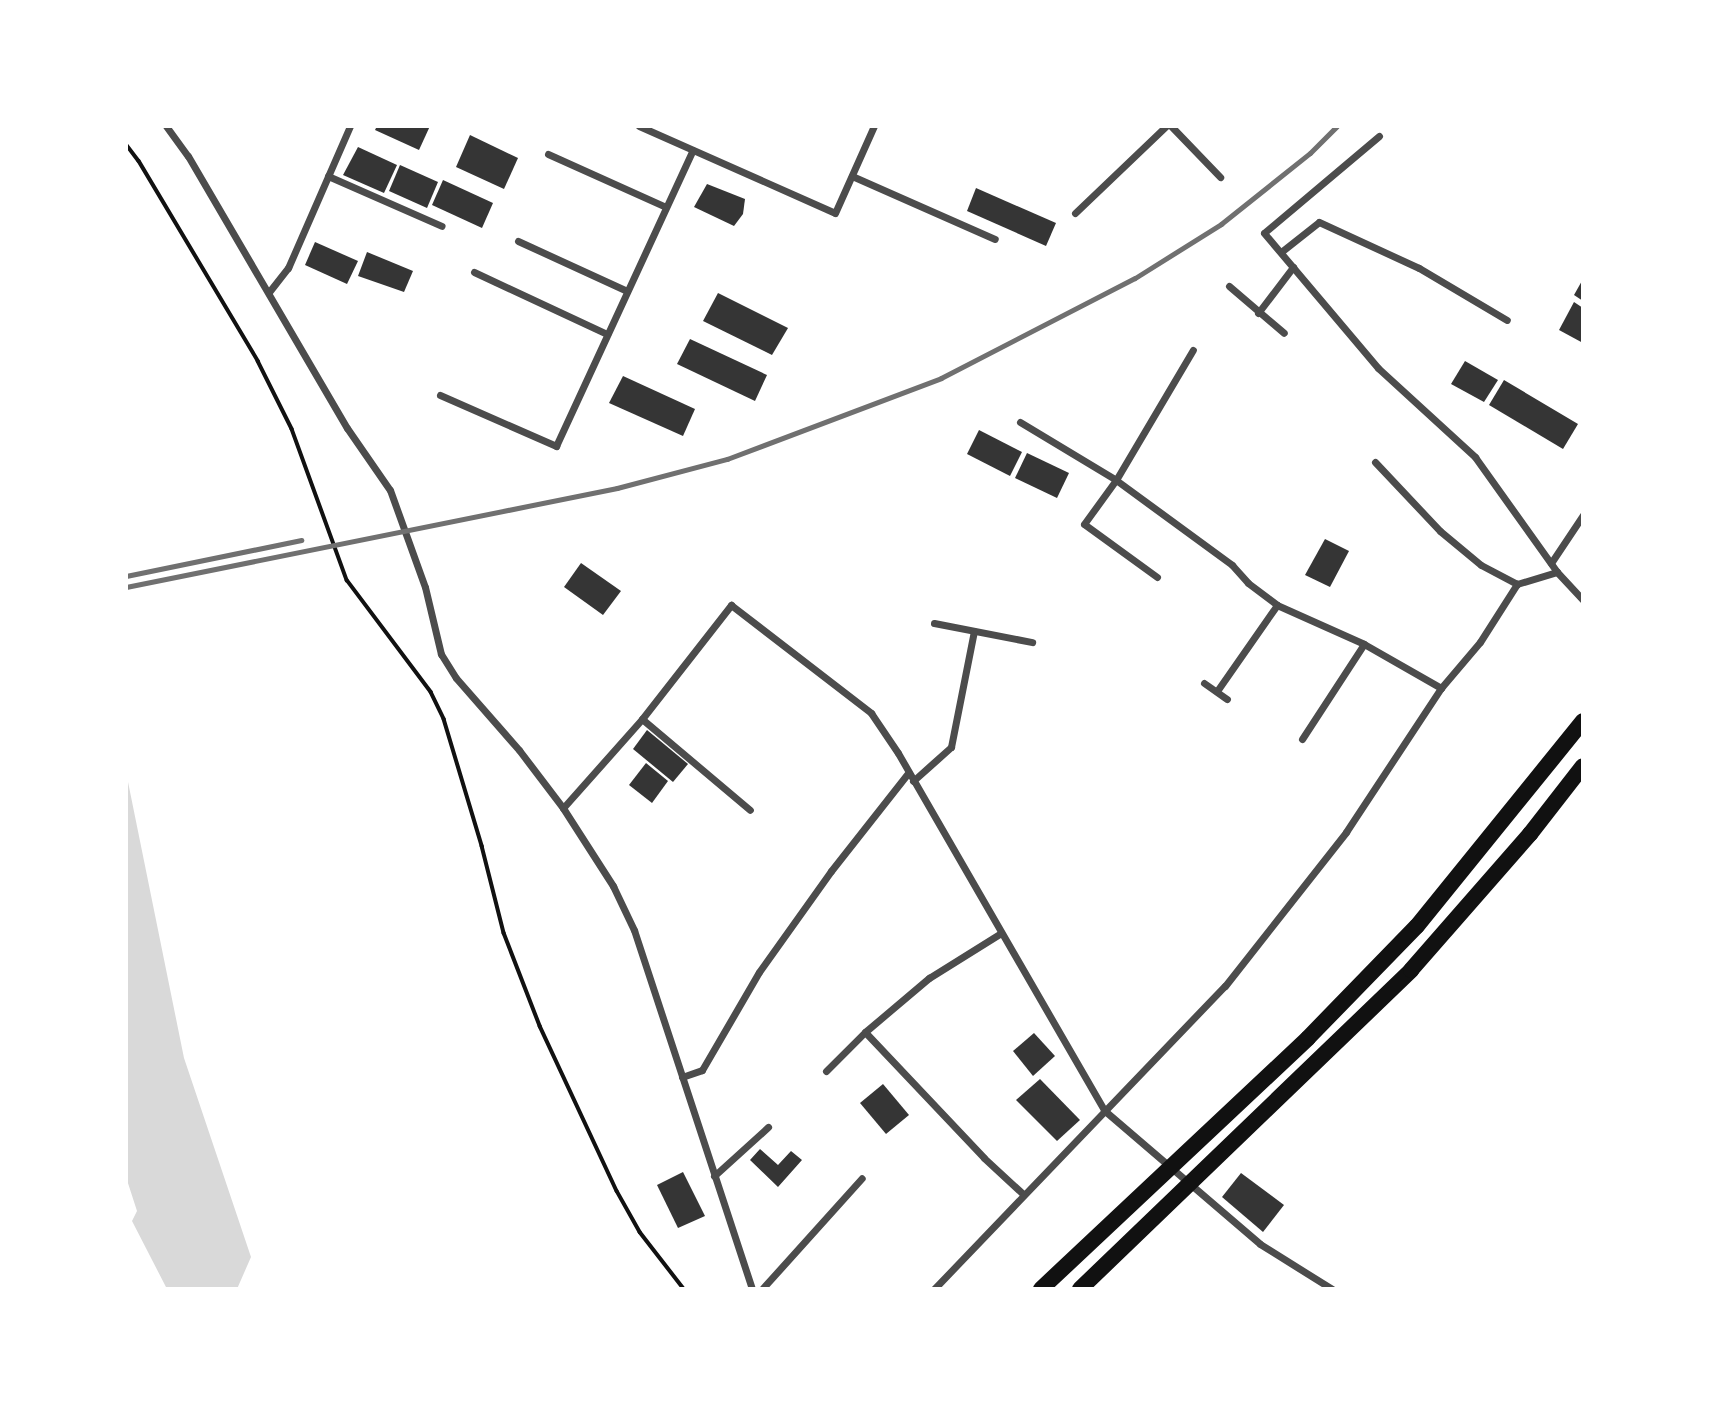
<!DOCTYPE html>
<style>
body{margin:0}
#map{position:relative;width:1709px;height:1415px;overflow:hidden;background:#fff;font-family:Helvetica,sans-serif}
div>[style]{position:absolute}
.water>*{inset:0;background:#d9d9d9}
.building>*{inset:0;background:#353535}
.path>*{height:3.5px;margin:-1.75px;padding:0 1.75px;transform-origin:1.75px;border-radius:1.75px;background:#111}
.minor>*{height:7px;margin:-3.5px;padding:0 3.5px;transform-origin:3.5px;border-radius:3.5px;background:#4c4c4c}
.primary>*{height:16px;margin:-8px;padding:0 8px;transform-origin:8px;border-radius:8px;background:#111}
.rail>*{height:5px;margin:-2.5px;padding:0 2.5px;transform-origin:2.5px;border-radius:2.5px;background:#707070}
span{translate:-50% -50%;white-space:nowrap;text-align:center;line-height:1.15;-webkit-text-stroke:5px #fff;paint-order:stroke}
.frame{position:absolute;inset:0;border:128px solid #fff;pointer-events:none}
</style>
<div id="map">
<div class="water">
<div style="clip-path:polygon(126px 772px,184px 1058px,251px 1257px,237px 1289px,167px 1289px,132px 1221px,137px 1211px,126px 1177px)"></div>
</div>
<div class="building">
<div style="clip-path:polygon(377px 126px,430px 126px,419px 150px,375px 130px)"></div>
<div style="clip-path:polygon(470px 135px,518px 158px,504px 189px,456px 167px)"></div>
<div style="clip-path:polygon(358px 147px,397px 165px,384px 193px,343px 175px)"></div>
<div style="clip-path:polygon(400px 165px,438px 182px,427px 208px,389px 191px)"></div>
<div style="clip-path:polygon(443px 180px,493px 203px,482px 228px,432px 205px)"></div>
<div style="clip-path:polygon(707px 184px,745px 199px,743px 214px,734px 226px,694px 207px)"></div>
<div style="clip-path:polygon(976px 188px,1056px 223px,1046px 246px,967px 211px)"></div>
<div style="clip-path:polygon(315px 242px,358px 261px,347px 284px,305px 265px)"></div>
<div style="clip-path:polygon(367px 252px,413px 271px,404px 292px,358px 276px)"></div>
<div style="clip-path:polygon(1583px 279px,1583px 301px,1574px 295px)"></div>
<div style="clip-path:polygon(718px 293px,788px 328px,772px 355px,703px 321px)"></div>
<div style="clip-path:polygon(1574px 302px,1583px 308px,1583px 343px,1559px 330px)"></div>
<div style="clip-path:polygon(690px 339px,767px 375px,755px 401px,677px 364px)"></div>
<div style="clip-path:polygon(1465px 361px,1498px 380px,1484px 402px,1451px 384px)"></div>
<div style="clip-path:polygon(623px 376px,695px 409px,683px 436px,609px 403px)"></div>
<div style="clip-path:polygon(1504px 380px,1578px 424px,1563px 449px,1489px 405px)"></div>
<div style="clip-path:polygon(979px 430px,1022px 452px,1010px 476px,967px 454px)"></div>
<div style="clip-path:polygon(1027px 453px,1069px 473px,1057px 498px,1015px 478px)"></div>
<div style="clip-path:polygon(1325px 539px,1349px 551px,1330px 587px,1305px 575px)"></div>
<div style="clip-path:polygon(581px 563px,621px 591px,603px 615px,564px 587px)"></div>
<div style="clip-path:polygon(647px 730px,688px 764px,673px 782px,633px 749px)"></div>
<div style="clip-path:polygon(646px 763px,668px 781px,652px 803px,629px 785px)"></div>
<div style="clip-path:polygon(1034px 1033px,1055px 1056px,1033px 1076px,1013px 1051px)"></div>
<div style="clip-path:polygon(1040px 1079px,1080px 1120px,1057px 1141px,1016px 1100px)"></div>
<div style="clip-path:polygon(883px 1084px,909px 1115px,886px 1134px,860px 1103px)"></div>
<div style="clip-path:polygon(760px 1149px,778px 1165px,791px 1151px,802px 1160px,778px 1187px,750px 1160px)"></div>
<div style="clip-path:polygon(683px 1172px,705px 1216px,678px 1228px,657px 1185px)"></div>
<div style="clip-path:polygon(1241px 1173px,1284px 1205px,1263px 1232px,1222px 1197px)"></div>
</div>
<div class="path">
<div style="left:126px;top:144px;width:21px;rotate:53deg"></div>
<div style="left:139px;top:161px;width:233px;rotate:59.2deg"></div>
<div style="left:258px;top:361px;width:76px;rotate:63.4deg"></div>
<div style="left:292px;top:429px;width:161px;rotate:70deg"></div>
<div style="left:347px;top:580px;width:140px;rotate:53.1deg"></div>
<div style="left:431px;top:692px;width:30px;rotate:64deg"></div>
<div style="left:444px;top:719px;width:133px;rotate:73.3deg"></div>
<div style="left:482px;top:846px;width:90px;rotate:75.8deg"></div>
<div style="left:504px;top:933px;width:100px;rotate:68.8deg"></div>
<div style="left:540px;top:1026px;width:182px;rotate:65deg"></div>
<div style="left:617px;top:1191px;width:47px;rotate:60.7deg"></div>
<div style="left:640px;top:1232px;width:72px;rotate:52.3deg"></div>
</div>
<div class="minor">
<div style="left:166px;top:126px;width:37px;rotate:54deg"></div>
<div style="left:188px;top:156px;width:315px;rotate:59.7deg"></div>
<div style="left:347px;top:428px;width:75px;rotate:55.3deg"></div>
<div style="left:390px;top:490px;width:103px;rotate:70.2deg"></div>
<div style="left:425px;top:587px;width:69px;rotate:76.6deg"></div>
<div style="left:441px;top:654px;width:28px;rotate:58deg"></div>
<div style="left:456px;top:678px;width:96px;rotate:48.8deg"></div>
<div style="left:519px;top:750px;width:73px;rotate:52.8deg"></div>
<div style="left:563px;top:808px;width:93px;rotate:57.3deg"></div>
<div style="left:613px;top:886px;width:49px;rotate:64.5deg"></div>
<div style="left:634px;top:930px;width:378px;rotate:71.8deg"></div>
<div style="left:639px;top:126px;width:214px;rotate:23.9deg"></div>
<div style="left:835px;top:213px;width:95px;rotate:-65.9deg"></div>
<div style="left:1171px;top:126px;width:71px;rotate:46.1deg"></div>
<div style="left:1379px;top:136px;width:150px;rotate:139.9deg"></div>
<div style="left:1264px;top:233px;width:177px;rotate:49.8deg"></div>
<div style="left:1378px;top:368px;width:132px;rotate:42.5deg"></div>
<div style="left:1475px;top:457px;width:141px;rotate:54.5deg"></div>
<div style="left:1557px;top:572px;width:38px;rotate:47deg"></div>
<div style="left:548px;top:154px;width:129px;rotate:24.2deg"></div>
<div style="left:328px;top:176px;width:124px;rotate:23.7deg"></div>
<div style="left:852px;top:176px;width:156px;rotate:23.8deg"></div>
<div style="left:1075px;top:213px;width:126px;rotate:-43.7deg"></div>
<div style="left:518px;top:241px;width:120px;rotate:24.6deg"></div>
<div style="left:1281px;top:252px;width:48px;rotate:-38.3deg"></div>
<div style="left:1319px;top:222px;width:110px;rotate:24.7deg"></div>
<div style="left:1419px;top:268px;width:102px;rotate:30.6deg"></div>
<div style="left:474px;top:272px;width:147px;rotate:25deg"></div>
<div style="left:1229px;top:286px;width:72px;rotate:40.5deg"></div>
<div style="left:269px;top:292px;width:31px;rotate:-52deg"></div>
<div style="left:288px;top:268px;width:155px;rotate:-66.4deg"></div>
<div style="left:1258px;top:313px;width:58px;rotate:-52.7deg"></div>
<div style="left:440px;top:395px;width:127px;rotate:23.7deg"></div>
<div style="left:556px;top:446px;width:326px;rotate:-65.2deg"></div>
<div style="left:1020px;top:422px;width:112px;rotate:31.1deg"></div>
<div style="left:1116px;top:480px;width:144px;rotate:36.2deg"></div>
<div style="left:1232px;top:565px;width:24px;rotate:48deg"></div>
<div style="left:1248px;top:583px;width:36px;rotate:37deg"></div>
<div style="left:1277px;top:605px;width:95px;rotate:24.1deg"></div>
<div style="left:1364px;top:644px;width:89px;rotate:29.7deg"></div>
<div style="left:1375px;top:462px;width:95px;rotate:46.7deg"></div>
<div style="left:1440px;top:531px;width:53px;rotate:39.7deg"></div>
<div style="left:1481px;top:565px;width:41px;rotate:27.8deg"></div>
<div style="left:1551px;top:563px;width:58px;rotate:-56.3deg"></div>
<div style="left:1157px;top:577px;width:90px;rotate:-144deg"></div>
<div style="left:1084px;top:524px;width:54px;rotate:-54deg"></div>
<div style="left:1116px;top:480px;width:151px;rotate:-59.4deg"></div>
<div style="left:934px;top:623px;width:100px;rotate:11deg"></div>
<div style="left:1204px;top:683px;width:28px;rotate:35deg"></div>
<div style="left:1217px;top:691px;width:105px;rotate:-55.1deg"></div>
<div style="left:642px;top:719px;width:141px;rotate:40.1deg"></div>
<div style="left:1302px;top:739px;width:113px;rotate:-56.9deg"></div>
<div style="left:913px;top:781px;width:51px;rotate:-41.8deg"></div>
<div style="left:951px;top:747px;width:118px;rotate:-78.8deg"></div>
<div style="left:563px;top:808px;width:119px;rotate:-48.4deg"></div>
<div style="left:642px;top:719px;width:145px;rotate:-52deg"></div>
<div style="left:731px;top:605px;width:177px;rotate:37.6deg"></div>
<div style="left:871px;top:713px;width:48px;rotate:56deg"></div>
<div style="left:898px;top:753px;width:414px;rotate:60deg"></div>
<div style="left:1105px;top:1111px;width:204px;rotate:40.6deg"></div>
<div style="left:1260px;top:1244px;width:85px;rotate:32deg"></div>
<div style="left:865px;top:1032px;width:173px;rotate:46.6deg"></div>
<div style="left:984px;top:1158px;width:53px;rotate:42.7deg"></div>
<div style="left:826px;top:1071px;width:55px;rotate:-45deg"></div>
<div style="left:865px;top:1032px;width:84px;rotate:-40.2deg"></div>
<div style="left:929px;top:978px;width:85px;rotate:-32deg"></div>
<div style="left:682px;top:1077px;width:21px;rotate:-19deg"></div>
<div style="left:702px;top:1070px;width:113px;rotate:-59.8deg"></div>
<div style="left:759px;top:972px;width:124px;rotate:-54.5deg"></div>
<div style="left:831px;top:871px;width:125px;rotate:-51.8deg"></div>
<div style="left:714px;top:1176px;width:73px;rotate:-42.2deg"></div>
<div style="left:762px;top:1289px;width:149px;rotate:-48deg"></div>
<div style="left:934px;top:1289px;width:420px;rotate:-46.2deg"></div>
<div style="left:1225px;top:986px;width:196px;rotate:-51.8deg"></div>
<div style="left:1346px;top:832px;width:173px;rotate:-56.6deg"></div>
<div style="left:1441px;top:688px;width:60px;rotate:-49.7deg"></div>
<div style="left:1480px;top:642px;width:69px;rotate:-57.5deg"></div>
<div style="left:1517px;top:584px;width:42px;rotate:-16.7deg"></div>
</div>
<div class="primary">
<div style="left:1041px;top:1289px;width:366px;rotate:-43.2deg"></div>
<div style="left:1308px;top:1038px;width:156px;rotate:-45.8deg"></div>
<div style="left:1417px;top:926px;width:264px;rotate:-51deg"></div>
<div style="left:1080px;top:1289px;width:460px;rotate:-43.9deg"></div>
<div style="left:1411px;top:970px;width:181px;rotate:-48.8deg"></div>
<div style="left:1530px;top:834px;width:86px;rotate:-52.1deg"></div>
</div>
<div class="rail">
<div style="left:126px;top:576px;width:179px;rotate:-11.6deg"></div>
<div style="left:126px;top:587px;width:501px;rotate:-11.4deg"></div>
<div style="left:617px;top:488px;width:114px;rotate:-14.8deg"></div>
<div style="left:727px;top:459px;width:229px;rotate:-20.7deg"></div>
<div style="left:941px;top:378px;width:218px;rotate:-27.3deg"></div>
<div style="left:1135px;top:278px;width:102px;rotate:-32.1deg"></div>
<div style="left:1221px;top:224px;width:114px;rotate:-38.6deg"></div>
<div style="left:1310px;top:153px;width:38px;rotate:-45deg"></div>
</div>
<div class="frame"></div>
</div>
